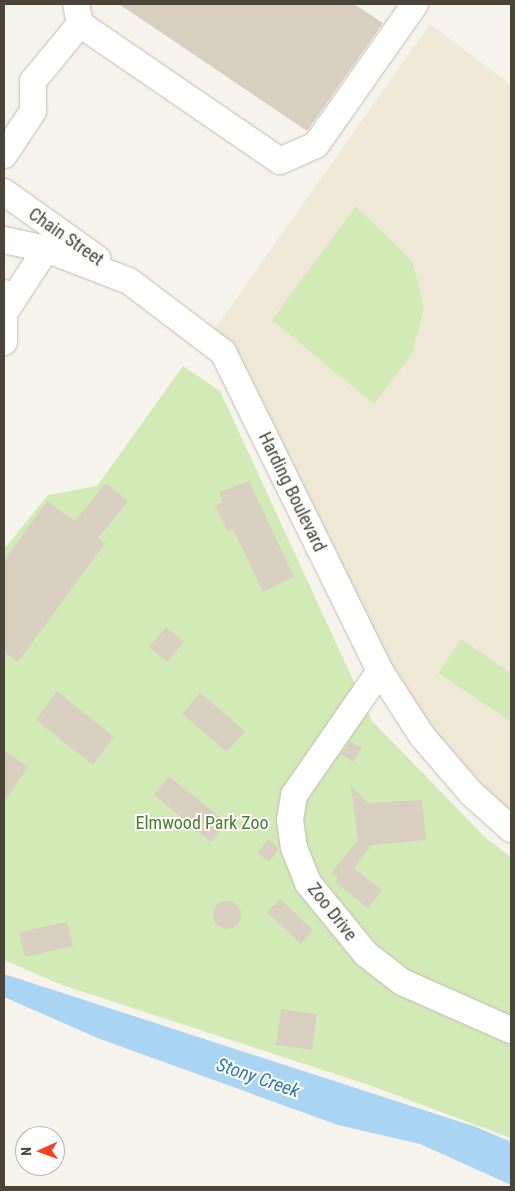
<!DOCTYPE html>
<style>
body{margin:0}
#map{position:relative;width:515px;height:1191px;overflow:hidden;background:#f6f3ec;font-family:"Roboto Condensed",sans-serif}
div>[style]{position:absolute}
.education>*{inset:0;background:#efe8d6}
.green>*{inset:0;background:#d2eab5}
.water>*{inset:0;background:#a9d4f2}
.building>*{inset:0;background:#d8cfc1}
.round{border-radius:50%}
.roads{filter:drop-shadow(0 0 1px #c2bbae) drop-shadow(0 0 1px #c2bbae)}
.minor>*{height:26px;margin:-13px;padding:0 13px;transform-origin:13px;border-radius:13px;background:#fff}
span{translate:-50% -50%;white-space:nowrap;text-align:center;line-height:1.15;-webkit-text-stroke:4px #fff;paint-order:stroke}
.street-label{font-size:18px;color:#4b4439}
.park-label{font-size:18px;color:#4a7f2a}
.water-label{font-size:19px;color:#2e7ab2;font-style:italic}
.frame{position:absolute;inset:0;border:5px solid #4b4439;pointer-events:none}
.north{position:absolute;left:15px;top:1126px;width:50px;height:50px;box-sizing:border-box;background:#fff;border:1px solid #b7b4b0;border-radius:50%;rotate:268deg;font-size:14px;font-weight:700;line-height:20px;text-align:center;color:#4b4439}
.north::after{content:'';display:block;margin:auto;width:18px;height:22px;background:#fc3f1d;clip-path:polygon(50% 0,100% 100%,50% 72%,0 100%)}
</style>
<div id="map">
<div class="education">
<div style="clip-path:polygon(430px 24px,511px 85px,511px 829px,422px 736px,207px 340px)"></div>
</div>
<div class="green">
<div style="clip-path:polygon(356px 206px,412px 261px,424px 307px,412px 354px,374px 404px,272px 320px)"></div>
<div style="clip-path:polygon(183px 366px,220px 391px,372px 721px,487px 839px,511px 857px,511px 1138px,369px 1085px,62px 985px,4px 960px,4px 549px,48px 495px,97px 486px)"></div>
<div style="clip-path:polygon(461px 639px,511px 673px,511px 722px,438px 673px)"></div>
</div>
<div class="water">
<div style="clip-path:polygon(4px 974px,476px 1127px,511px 1142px,511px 1185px,420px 1144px,338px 1125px,100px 1039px,4px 997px)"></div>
</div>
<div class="building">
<div style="clip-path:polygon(119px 4px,354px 4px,383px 23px,307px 131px)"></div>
<div style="clip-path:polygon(249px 481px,294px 577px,263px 592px,233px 529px,228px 532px,215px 506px,223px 502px,219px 492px)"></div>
<div style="clip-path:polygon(106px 483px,128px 501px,98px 538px,105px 543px,18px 662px,4px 651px,4px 561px,47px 501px,75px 521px)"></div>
<div style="clip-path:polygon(166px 627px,184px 642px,167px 662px,149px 647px)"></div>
<div style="clip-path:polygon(57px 691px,114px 737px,93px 765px,36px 720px)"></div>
<div style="clip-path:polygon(200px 693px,245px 731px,227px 752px,182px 714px)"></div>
<div style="clip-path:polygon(350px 741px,362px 748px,353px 762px,341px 754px)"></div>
<div style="clip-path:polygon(4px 750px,28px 767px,4px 802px)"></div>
<div style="clip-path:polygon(169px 776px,227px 823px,211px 842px,154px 795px)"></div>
<div style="clip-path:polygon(351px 786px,368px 803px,422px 800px,426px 840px,372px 845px,354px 868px,382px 890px,368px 908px,335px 882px,338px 878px,331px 873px,358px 840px)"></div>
<div style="clip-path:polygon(269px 839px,279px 849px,269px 862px,257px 853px)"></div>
<div style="clip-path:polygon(280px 899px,313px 930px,301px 944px,267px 912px)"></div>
<div class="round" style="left:213px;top:901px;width:28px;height:28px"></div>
<div style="clip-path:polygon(67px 922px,73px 946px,25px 957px,19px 932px)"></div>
<div style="clip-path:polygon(281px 1009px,317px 1014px,312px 1050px,276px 1045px)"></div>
</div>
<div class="roads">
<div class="minor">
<div style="left:80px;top:24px;width:242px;rotate:34.4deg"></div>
<div style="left:280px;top:161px;width:39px;rotate:-24deg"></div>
<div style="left:316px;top:145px;width:172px;rotate:-54.9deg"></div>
<div style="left:4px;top:155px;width:53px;rotate:-56.6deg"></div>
<div style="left:33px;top:111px;width:30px;rotate:-90deg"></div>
<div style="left:33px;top:81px;width:74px;rotate:-50.5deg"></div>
<div style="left:80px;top:24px;width:20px;rotate:-101deg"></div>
<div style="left:4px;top:192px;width:115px;rotate:35.5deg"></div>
<div style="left:4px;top:240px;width:43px;rotate:12.1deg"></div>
<div style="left:46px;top:249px;width:89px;rotate:21.1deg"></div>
<div style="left:129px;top:281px;width:118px;rotate:37.1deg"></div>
<div style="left:223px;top:352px;width:356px;rotate:63.8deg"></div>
<div style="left:380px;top:671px;width:77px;rotate:57.1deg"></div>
<div style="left:422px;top:736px;width:75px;rotate:49.3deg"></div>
<div style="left:471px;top:793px;width:54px;rotate:42deg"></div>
<div style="left:7px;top:309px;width:72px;rotate:-57deg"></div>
<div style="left:4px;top:342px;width:49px;rotate:-90deg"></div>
<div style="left:380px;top:671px;width:151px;rotate:124.7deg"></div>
<div style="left:294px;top:795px;width:25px;rotate:99deg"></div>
<div style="left:290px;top:820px;width:28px;rotate:82deg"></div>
<div style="left:294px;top:848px;width:38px;rotate:68deg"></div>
<div style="left:308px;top:883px;width:92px;rotate:50.8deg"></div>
<div style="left:366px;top:954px;width:46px;rotate:37.9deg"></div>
<div style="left:402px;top:982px;width:119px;rotate:23.8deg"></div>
</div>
</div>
<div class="street-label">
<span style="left:66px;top:237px;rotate:35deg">Chain Street</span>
<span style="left:292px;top:492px;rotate:64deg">Harding Boulevard</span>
<span style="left:332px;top:912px;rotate:52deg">Zoo Drive</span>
</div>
<div class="park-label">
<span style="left:202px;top:823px">Elmwood Park Zoo</span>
</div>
<div class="water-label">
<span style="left:258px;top:1078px;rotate:19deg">Stony Creek</span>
</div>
<div class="frame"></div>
<div class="north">N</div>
</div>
